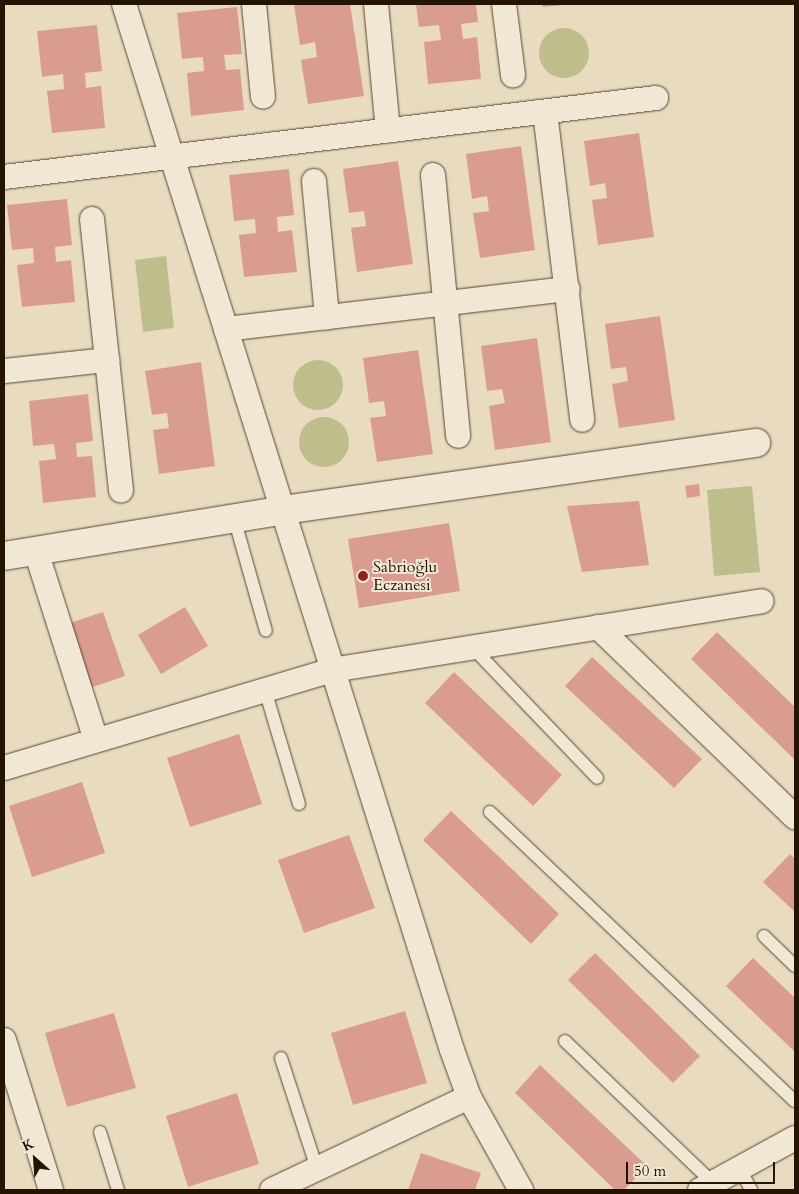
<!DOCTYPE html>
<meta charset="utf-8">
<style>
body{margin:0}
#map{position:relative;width:799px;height:1194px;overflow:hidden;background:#e8dbbf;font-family:Cardo,serif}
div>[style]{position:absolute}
.green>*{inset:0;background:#bebe8c}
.round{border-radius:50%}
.building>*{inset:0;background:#da9c91}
.roads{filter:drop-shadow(0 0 1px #564631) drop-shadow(0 0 1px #564631)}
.lane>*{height:12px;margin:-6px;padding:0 6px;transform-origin:6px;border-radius:6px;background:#f0e8d5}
.street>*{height:24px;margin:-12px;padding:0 12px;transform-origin:12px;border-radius:12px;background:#f0e8d5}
.secondary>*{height:28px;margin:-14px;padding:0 14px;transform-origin:14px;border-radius:14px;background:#f0e8d5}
.dots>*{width:14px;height:14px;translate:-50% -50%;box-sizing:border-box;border:2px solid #f0e8d5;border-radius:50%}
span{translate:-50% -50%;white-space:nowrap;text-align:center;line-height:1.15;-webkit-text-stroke:4px #f0e8d5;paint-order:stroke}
.poi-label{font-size:16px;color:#251402}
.left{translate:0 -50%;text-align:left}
.frame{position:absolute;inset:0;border:5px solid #251402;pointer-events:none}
.north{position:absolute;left:10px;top:1134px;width:50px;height:50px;-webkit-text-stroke:4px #f0e8d5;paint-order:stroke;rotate:334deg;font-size:14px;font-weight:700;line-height:20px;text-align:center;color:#251402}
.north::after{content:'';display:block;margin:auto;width:18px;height:22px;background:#251402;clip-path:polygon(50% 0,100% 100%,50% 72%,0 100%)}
.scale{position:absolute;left:626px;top:1162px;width:149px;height:22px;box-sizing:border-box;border:2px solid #251402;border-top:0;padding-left:6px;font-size:15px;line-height:18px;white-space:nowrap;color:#251402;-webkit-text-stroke:4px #f0e8d5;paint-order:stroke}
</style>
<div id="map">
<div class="green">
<div class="round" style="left:539px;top:28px;width:50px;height:50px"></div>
<div style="clip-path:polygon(166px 256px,174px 328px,143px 332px,135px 260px)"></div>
<div class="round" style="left:293px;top:360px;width:50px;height:50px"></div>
<div class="round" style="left:299px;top:417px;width:50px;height:50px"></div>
<div style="clip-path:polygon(752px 486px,760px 572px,714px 576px,707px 490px)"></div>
</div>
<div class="building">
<div style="clip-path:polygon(294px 4px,350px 4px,364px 96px,308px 104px,301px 60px,317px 57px,315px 42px,300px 45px)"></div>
<div style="clip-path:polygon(416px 4px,476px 4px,478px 22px,461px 24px,463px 39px,477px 37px,481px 79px,428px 84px,424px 42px,441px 40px,439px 25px,419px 27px)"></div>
<div style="clip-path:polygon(542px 4px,564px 4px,564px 5px,543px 7px)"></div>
<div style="clip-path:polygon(237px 7px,242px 54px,224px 55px,226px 70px,240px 69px,244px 110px,191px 116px,187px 73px,204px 71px,203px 57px,182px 59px,177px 13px)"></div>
<div style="clip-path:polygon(97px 25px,102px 71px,85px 73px,86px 88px,101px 86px,105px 128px,52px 133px,47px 91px,64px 89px,63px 74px,42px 77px,37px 31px)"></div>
<div style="clip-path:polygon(639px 133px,654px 237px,598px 245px,592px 200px,607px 198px,605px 183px,590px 186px,584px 141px)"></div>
<div style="clip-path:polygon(521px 146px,535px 250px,480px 258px,473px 213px,489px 211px,487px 196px,472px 199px,466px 154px)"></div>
<div style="clip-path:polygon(398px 161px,413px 264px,357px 272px,351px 228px,366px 226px,364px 211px,349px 213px,343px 169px)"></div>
<div style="clip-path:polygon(289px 169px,294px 215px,277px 217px,278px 232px,292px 230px,297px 272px,244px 277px,239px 235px,256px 233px,255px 219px,234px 221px,229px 175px)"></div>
<div style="clip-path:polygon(67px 199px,72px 245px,55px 247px,56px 262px,71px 260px,75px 302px,22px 307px,17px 265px,34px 263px,33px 248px,12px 250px,7px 205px)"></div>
<div style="clip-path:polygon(660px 316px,675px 420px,619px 428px,612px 384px,628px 381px,626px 367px,611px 369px,605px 324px)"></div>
<div style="clip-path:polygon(537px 338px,551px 442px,495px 450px,489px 406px,505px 403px,502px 389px,487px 391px,481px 346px)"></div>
<div style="clip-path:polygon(418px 350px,433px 454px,377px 462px,370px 418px,386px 416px,384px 401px,369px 403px,363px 358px)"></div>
<div style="clip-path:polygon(201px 362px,215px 466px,159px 474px,153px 430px,169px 428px,167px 413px,152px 415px,145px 371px)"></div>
<div style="clip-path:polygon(88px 394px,93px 441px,76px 443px,77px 457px,92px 456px,96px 497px,43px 503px,39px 461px,56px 459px,54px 444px,33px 446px,29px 401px)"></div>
<div style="clip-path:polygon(699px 484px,700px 496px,687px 498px,685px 486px)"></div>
<div style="clip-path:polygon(639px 501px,649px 565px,582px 572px,567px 506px)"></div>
<div style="clip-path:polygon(449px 523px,460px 591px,359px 608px,348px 539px)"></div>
<div style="clip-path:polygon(185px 607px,208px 646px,161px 674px,138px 635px)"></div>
<div style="clip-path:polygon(103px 612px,125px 676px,90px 688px,67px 624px)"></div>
<div style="clip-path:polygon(717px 632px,795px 707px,795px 760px,691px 659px)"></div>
<div style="clip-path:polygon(592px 657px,702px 759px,674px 788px,565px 686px)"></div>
<div style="clip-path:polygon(454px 672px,562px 775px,533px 806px,425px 703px)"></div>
<div style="clip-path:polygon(239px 734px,262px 804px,190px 827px,167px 758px)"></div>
<div style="clip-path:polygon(82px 782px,105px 853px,32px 877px,9px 806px)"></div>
<div style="clip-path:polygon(451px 811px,559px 914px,531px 944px,423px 840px)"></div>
<div style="clip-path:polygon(349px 835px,375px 908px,304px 933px,278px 860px)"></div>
<div style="clip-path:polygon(790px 854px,795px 859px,795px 912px,763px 882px)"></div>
<div style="clip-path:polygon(595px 953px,700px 1056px,673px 1083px,568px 980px)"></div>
<div style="clip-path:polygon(753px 958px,795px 998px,795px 1052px,726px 986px)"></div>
<div style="clip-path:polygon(405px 1011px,427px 1083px,353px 1105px,331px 1033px)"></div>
<div style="clip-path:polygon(114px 1013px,136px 1088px,67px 1107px,45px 1033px)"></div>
<div style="clip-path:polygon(540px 1065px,647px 1166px,624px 1190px,615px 1190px,515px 1093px)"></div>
<div style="clip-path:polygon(237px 1093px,259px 1164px,188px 1187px,166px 1116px)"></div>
<div style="clip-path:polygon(421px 1153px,481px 1173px,475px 1190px,408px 1190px)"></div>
</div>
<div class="roads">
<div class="lane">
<div style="left:234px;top:518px;width:117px;rotate:74.2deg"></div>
<div style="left:472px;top:647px;width:181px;rotate:46.3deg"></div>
<div style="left:265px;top:690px;width:119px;rotate:73.4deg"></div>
<div style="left:490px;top:812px;width:420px;rotate:43.5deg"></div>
<div style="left:764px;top:936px;width:43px;rotate:44.1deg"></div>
<div style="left:565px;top:1041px;width:205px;rotate:43.8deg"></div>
<div style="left:281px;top:1058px;width:117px;rotate:72deg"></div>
<div style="left:100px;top:1132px;width:61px;rotate:72.8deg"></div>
<div style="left:740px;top:1169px;width:24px;rotate:62deg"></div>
</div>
<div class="street">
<div style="left:124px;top:4px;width:1096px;rotate:72.59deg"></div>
<div style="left:452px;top:1050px;width:50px;rotate:70.1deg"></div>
<div style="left:469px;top:1097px;width:107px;rotate:60.8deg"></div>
<div style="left:254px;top:4px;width:93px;rotate:84.5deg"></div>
<div style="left:376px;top:4px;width:127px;rotate:84.6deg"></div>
<div style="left:504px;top:4px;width:72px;rotate:82.8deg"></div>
<div style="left:545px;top:112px;width:310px;rotate:83.1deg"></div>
<div style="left:433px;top:175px;width:262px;rotate:84.5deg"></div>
<div style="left:4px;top:177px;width:657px;rotate:-6.91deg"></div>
<div style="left:314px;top:181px;width:137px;rotate:84.5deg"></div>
<div style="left:92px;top:219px;width:273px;rotate:83.9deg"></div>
<div style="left:226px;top:329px;width:344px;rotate:-6.7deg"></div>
<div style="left:4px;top:371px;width:104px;rotate:-6.1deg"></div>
<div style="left:36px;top:551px;width:198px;rotate:72.4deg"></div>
<div style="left:598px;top:627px;width:274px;rotate:44deg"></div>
<div style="left:4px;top:768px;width:342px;rotate:-16.6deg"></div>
<div style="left:332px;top:670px;width:435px;rotate:-9.1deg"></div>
<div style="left:4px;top:1040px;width:157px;rotate:72.6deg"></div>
<div style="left:272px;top:1190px;width:218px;rotate:-25.3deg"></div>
<div style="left:700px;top:1190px;width:108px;rotate:-28.7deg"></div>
</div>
<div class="secondary">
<div style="left:4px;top:556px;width:284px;rotate:-9.3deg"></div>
<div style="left:284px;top:510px;width:477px;rotate:-8.1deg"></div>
</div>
</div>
<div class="dots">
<div style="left:363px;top:576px;background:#8f2418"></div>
</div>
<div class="poi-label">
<span class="left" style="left:373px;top:576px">Sabrioğlu<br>Eczanesi</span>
</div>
<div class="frame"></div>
<div class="north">K</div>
<div class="scale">50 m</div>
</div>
